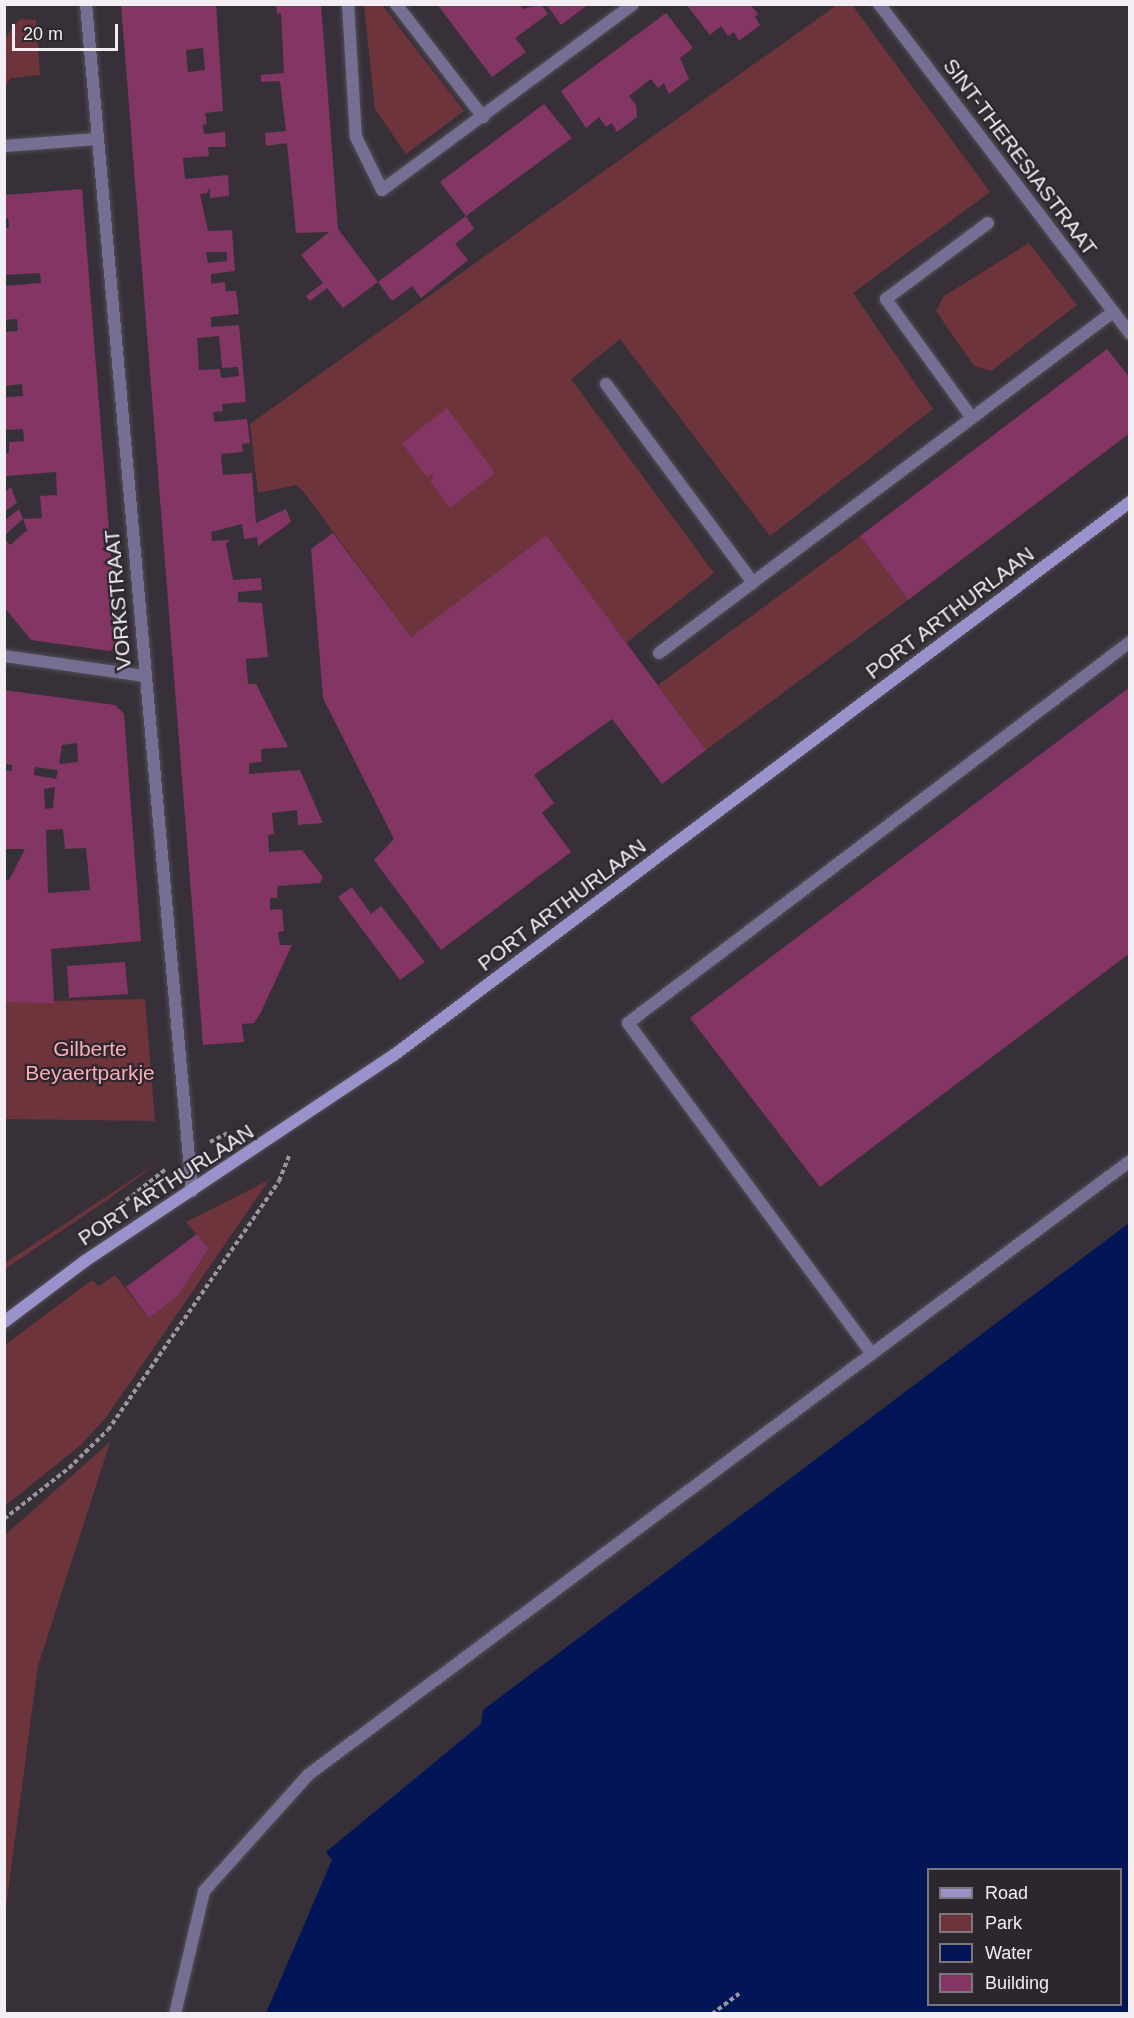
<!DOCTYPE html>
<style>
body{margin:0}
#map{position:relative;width:1134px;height:2018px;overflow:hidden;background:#373039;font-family:Arial,sans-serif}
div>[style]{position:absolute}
.green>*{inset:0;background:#6e343b}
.water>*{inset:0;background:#021657}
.building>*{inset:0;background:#833563}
.path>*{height:4px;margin-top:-2px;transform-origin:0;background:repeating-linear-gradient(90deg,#9c969e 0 4.5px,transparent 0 7.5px)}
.roads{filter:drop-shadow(0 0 2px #554e57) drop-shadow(0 0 2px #554e57)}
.service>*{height:12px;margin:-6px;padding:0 6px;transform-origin:6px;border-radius:6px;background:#757093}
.minor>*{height:12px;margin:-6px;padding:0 6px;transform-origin:6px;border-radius:6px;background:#757093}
.secondary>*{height:12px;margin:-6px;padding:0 6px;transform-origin:6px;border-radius:6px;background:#9a92ca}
span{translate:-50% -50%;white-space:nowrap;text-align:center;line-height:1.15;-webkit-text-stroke:4.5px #2d262e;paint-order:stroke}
.street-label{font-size:21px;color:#f2eef4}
.park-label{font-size:21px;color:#faadb4}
.frame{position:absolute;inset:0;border:6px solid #f2eef4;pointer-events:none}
.legend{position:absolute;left:927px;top:1868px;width:195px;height:138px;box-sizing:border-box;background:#2d262e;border:2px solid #7c767d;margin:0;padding:8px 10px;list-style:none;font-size:18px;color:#f2eef4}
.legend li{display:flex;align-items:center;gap:12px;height:30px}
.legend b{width:30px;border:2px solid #7c767d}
.scale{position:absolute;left:12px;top:24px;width:106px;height:27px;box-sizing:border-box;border:3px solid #f2eef4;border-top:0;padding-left:8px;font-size:18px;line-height:21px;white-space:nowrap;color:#f2eef4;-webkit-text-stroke:4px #2d262e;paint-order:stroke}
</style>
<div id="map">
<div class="green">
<div style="clip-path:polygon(364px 5px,382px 5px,464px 111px,406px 154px,375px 109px)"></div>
<div style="clip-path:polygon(837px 5px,852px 5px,990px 192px,853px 293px,933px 409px,770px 536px,620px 339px,571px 379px,714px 573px,626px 643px,546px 535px,411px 637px,303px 491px,296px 485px,258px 493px,250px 424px)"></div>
<div style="clip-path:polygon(20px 19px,36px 20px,40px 75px,11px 78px,5px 86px,5px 38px)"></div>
<div style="clip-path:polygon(1029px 243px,1077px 305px,991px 371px,974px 366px,936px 311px,944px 296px)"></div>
<div style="clip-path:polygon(860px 536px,908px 600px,706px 750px,658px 685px)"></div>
<div style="clip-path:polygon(145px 999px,155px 1121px,5px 1119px,5px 1002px)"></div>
<div style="clip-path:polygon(159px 1162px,110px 1198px,5px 1269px,5px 1263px)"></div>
<div style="clip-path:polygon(269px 1180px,107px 1416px,82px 1444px,5px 1506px,5px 1345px,92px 1280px,99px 1286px,115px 1275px,149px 1318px,178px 1296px,209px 1250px,186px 1222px)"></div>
<div style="clip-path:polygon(110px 1442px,38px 1666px,5px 1914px,5px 1535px)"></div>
</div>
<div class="water">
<div style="clip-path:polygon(evenodd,1129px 1223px,1129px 2013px,266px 2013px,332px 1860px,326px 1852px,481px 1724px,483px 1710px,1129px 1223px,928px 1870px,1120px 1870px,1120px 2004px,928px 2004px,928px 1870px)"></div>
</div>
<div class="building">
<div style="clip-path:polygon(evenodd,121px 4px,216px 4px,223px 111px,205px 113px,207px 124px,203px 125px,204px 134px,225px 132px,226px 147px,208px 147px,209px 156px,183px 158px,185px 179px,228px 175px,229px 196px,210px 198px,210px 187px,207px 193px,200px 194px,208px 231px,232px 230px,235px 271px,211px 274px,211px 284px,225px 282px,226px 291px,236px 291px,239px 314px,211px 317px,211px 327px,239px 325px,246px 402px,222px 404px,223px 411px,213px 412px,214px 422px,247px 419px,250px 443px,242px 444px,243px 452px,221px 454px,223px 475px,252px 473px,256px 523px,286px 509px,291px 522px,258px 546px,257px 537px,244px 539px,242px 524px,211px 532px,212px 541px,230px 540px,226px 544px,233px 580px,261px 578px,262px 590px,238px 592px,238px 602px,262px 603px,268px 657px,246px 659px,248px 684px,256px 684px,288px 747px,261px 749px,262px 762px,249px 763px,249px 774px,300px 770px,323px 823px,298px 825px,297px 810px,272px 813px,274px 834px,268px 835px,269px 852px,302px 850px,323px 877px,320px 883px,278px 886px,277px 898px,270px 898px,270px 910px,282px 909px,284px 931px,278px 932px,280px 945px,292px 945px,260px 1014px,254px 1023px,242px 1024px,244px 1042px,203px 1045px,121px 4px,203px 48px,205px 70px,188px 72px,186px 50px,203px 48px,121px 4px,206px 252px,227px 252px,227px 261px,208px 263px,206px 252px,121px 4px,219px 336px,222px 368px,238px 367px,239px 376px,221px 378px,220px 369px,199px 370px,197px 338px,219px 336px)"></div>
<div style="clip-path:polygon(276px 4px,321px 4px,338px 229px,378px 282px,343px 308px,327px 288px,310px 301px,306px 296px,323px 283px,301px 255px,329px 232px,296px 233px,287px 143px,266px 146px,265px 133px,286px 131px,280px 81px,261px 82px,261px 75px,284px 73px,281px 13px,277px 14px)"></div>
<div style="clip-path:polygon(437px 4px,519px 4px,523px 9px,541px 4px,548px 14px,515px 38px,526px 52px,492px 77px)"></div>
<div style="clip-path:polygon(546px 4px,589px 4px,561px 25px)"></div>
<div style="clip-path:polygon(686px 4px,750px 4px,758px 14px,755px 17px,760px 25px,739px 41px,734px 32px,728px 36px,721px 26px,710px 35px)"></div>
<div style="clip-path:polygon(666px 13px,693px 48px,680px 58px,689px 79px,669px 94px,664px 83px,658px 88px,651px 79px,629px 96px,636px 105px,637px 117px,617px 132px,612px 123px,606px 127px,599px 117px,586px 128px,561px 91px)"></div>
<div style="clip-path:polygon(544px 104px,572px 138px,466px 216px,474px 229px,455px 244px,468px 260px,421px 298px,412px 286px,392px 301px,378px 282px,466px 216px,440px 182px)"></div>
<div style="clip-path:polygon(82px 189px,118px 644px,110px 651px,31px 640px,4px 607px,4px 538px,10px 545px,27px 530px,23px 519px,4px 536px,4px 521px,19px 509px,23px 519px,42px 518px,40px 496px,57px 495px,56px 472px,6px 476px,4px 482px,4px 453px,9px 453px,9px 442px,24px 441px,23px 429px,4px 430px,6px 397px,23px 396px,22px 384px,4px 386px,4px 332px,18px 331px,17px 319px,4px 320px,4px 286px,41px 283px,40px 273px,4px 275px,4px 228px,9px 228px,8px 218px,4px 219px,4px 195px)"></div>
<div style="clip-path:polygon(1107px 349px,1130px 378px,1130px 433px,908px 600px,860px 536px)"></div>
<div style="clip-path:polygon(447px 408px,495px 473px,450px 508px,430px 481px,434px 478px,432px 474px,427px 477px,402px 443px)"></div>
<div style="clip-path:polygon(11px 487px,17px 503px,4px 512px,4px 493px)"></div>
<div style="clip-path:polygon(333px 533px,411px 637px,546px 535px,706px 750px,662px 784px,612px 719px,534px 775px,554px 803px,542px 813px,571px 852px,441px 950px,374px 860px,394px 839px,323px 698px,311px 549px)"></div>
<div style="clip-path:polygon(1130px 687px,1130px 953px,820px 1187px,690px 1018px)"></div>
<div style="clip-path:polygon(evenodd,4px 690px,115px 705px,124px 714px,141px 941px,51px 949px,54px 1003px,4px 1002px,4px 880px,9px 880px,25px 849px,5px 849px,5px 770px,12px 771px,12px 765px,4px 764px,4px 690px,77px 743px,78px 762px,59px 764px,62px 745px,77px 743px,4px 690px,35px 767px,58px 770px,56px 779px,34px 775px,35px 767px,4px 690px,55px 787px,53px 808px,45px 809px,44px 789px,55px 787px,4px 690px,63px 829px,65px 849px,86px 848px,90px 890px,48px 893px,46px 830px,63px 829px)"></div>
<div style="clip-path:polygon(352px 887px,371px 914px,381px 906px,425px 962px,400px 980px,338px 897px)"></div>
<div style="clip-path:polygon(125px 962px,128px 994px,69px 998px,67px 966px)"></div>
<div style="clip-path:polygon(197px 1234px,209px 1249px,178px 1296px,149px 1318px,126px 1287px)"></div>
</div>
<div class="path">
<div style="left:210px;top:1142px;width:22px;rotate:-27deg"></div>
<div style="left:120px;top:1205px;width:58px;rotate:-38deg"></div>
<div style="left:4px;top:1519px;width:83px;rotate:-38.1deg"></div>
<div style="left:69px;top:1468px;width:54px;rotate:-44.3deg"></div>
<div style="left:108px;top:1430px;width:302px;rotate:-55.5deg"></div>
<div style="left:279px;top:1181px;width:29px;rotate:-68deg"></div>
<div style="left:712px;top:2014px;width:34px;rotate:-37deg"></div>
</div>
<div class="roads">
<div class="service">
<div style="left:4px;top:146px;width:94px;rotate:-4.3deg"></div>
<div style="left:606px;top:384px;width:247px;rotate:53.5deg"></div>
<div style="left:972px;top:418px;width:147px;rotate:-125.9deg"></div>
<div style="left:886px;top:299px;width:127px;rotate:-36.7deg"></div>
<div style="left:659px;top:653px;width:568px;rotate:-36.91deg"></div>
<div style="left:872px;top:1354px;width:411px;rotate:-126.4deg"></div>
<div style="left:628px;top:1023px;width:630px;rotate:-37.2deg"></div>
<div style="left:175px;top:2014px;width:126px;rotate:-76.7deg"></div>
<div style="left:204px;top:1891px;width:156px;rotate:-48.1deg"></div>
<div style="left:308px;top:1775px;width:1026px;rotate:-36.76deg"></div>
</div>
<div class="minor">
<div style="left:86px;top:4px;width:1192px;rotate:84.9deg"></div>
<div style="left:348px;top:4px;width:133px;rotate:86.6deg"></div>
<div style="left:356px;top:137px;width:59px;rotate:63.9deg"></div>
<div style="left:382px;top:190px;width:312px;rotate:-36.5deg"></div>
<div style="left:396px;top:4px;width:143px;rotate:52.4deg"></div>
<div style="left:879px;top:4px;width:415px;rotate:52.7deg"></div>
<div style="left:4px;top:656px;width:142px;rotate:8.1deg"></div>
</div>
<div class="secondary">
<div style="left:4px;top:1322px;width:101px;rotate:-37deg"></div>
<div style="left:85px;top:1261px;width:371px;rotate:-33.7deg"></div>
<div style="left:394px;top:1055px;width:921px;rotate:-36.92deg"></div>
</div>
</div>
<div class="street-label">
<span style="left:1020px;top:157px;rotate:53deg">SINT-THERESIASTRAAT</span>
<span style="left:118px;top:600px;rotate:-95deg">VORKSTRAAT</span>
<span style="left:950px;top:613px;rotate:-37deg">PORT ARTHURLAAN</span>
<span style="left:562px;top:905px;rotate:-37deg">PORT ARTHURLAAN</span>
<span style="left:166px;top:1185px;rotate:-33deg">PORT ARTHURLAAN</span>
</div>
<div class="park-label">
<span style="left:90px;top:1061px">Gilberte<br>Beyaertparkje</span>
</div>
<div class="frame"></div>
<ul class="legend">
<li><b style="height:8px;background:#9a92ca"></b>Road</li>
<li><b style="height:16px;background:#6e343b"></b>Park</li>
<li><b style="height:16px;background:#021657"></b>Water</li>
<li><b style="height:16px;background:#833563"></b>Building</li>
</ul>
<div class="scale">20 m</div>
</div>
